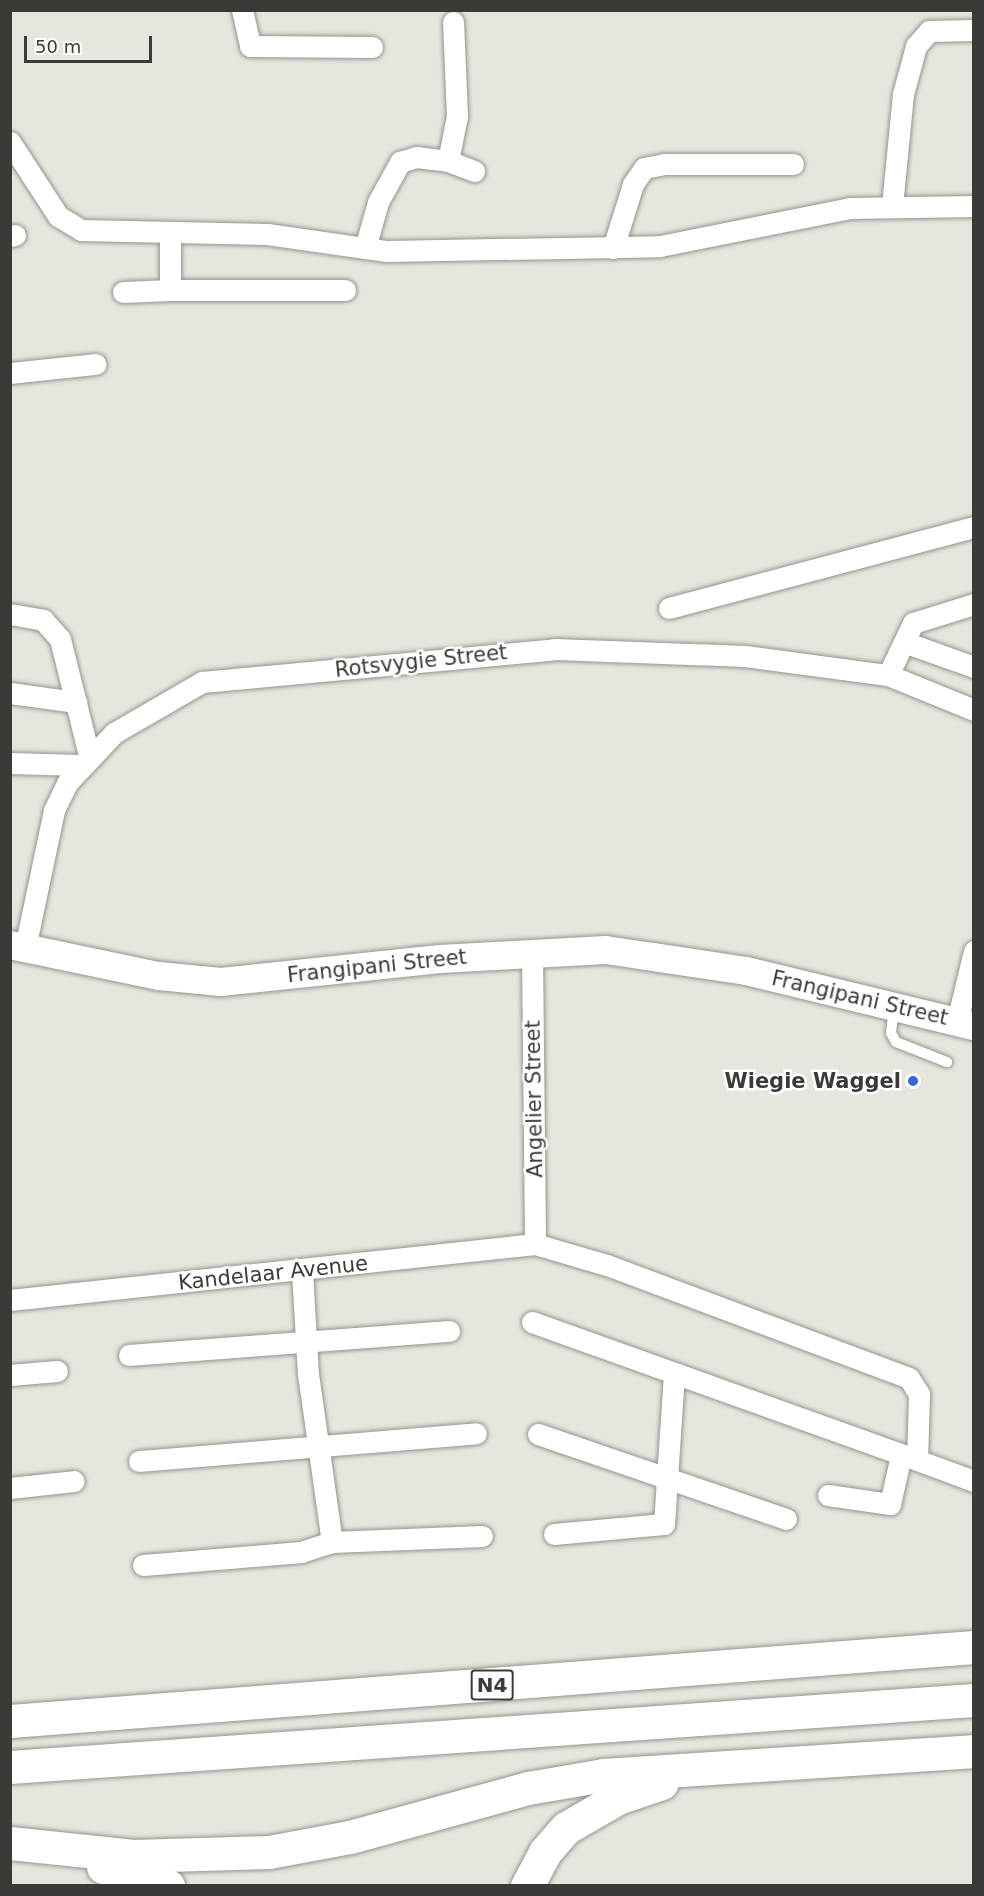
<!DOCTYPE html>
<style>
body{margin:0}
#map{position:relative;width:984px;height:1896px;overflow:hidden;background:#e7e5dd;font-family:"DejaVu Sans",sans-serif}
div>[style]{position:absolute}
.roads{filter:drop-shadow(0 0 2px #96948d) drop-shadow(0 0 2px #96948d)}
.lane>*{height:10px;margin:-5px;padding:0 5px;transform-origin:5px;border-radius:5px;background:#fff}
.street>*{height:21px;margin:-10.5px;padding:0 10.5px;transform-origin:10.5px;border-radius:10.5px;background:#fff}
.secondary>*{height:28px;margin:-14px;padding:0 14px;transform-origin:14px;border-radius:14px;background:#fff}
.highway>*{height:33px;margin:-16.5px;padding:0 16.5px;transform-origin:16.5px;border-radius:16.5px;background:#fff}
.dots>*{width:16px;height:16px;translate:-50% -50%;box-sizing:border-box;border:3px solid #fff;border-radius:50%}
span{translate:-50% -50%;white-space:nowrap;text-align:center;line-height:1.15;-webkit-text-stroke:5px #fff;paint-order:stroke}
.shield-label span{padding:2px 4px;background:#fff;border:2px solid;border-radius:4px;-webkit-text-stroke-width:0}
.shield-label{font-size:20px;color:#3b3a37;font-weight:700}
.street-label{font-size:21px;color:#3b3a37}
.poi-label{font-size:21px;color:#3b3a37;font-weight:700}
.right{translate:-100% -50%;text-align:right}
.frame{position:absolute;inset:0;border:12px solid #3b3a37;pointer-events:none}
.scale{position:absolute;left:24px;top:36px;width:128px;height:27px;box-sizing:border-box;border:3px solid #3b3a37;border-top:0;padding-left:8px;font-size:18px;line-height:21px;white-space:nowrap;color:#3b3a37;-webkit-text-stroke:4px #fff;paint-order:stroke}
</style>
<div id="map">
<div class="roads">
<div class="lane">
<div style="left:894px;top:1008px;width:25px;rotate:97deg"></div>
<div style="left:891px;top:1033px;width:10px;rotate:61deg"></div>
<div style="left:896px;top:1042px;width:55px;rotate:21.4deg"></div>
</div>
<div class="street">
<div style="left:242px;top:10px;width:37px;rotate:77deg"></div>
<div style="left:250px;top:46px;width:122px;rotate:0.5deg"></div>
<div style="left:10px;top:142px;width:88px;rotate:57deg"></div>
<div style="left:58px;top:216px;width:27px;rotate:31deg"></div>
<div style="left:81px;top:230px;width:186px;rotate:1.2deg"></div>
<div style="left:267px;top:234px;width:121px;rotate:8.1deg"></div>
<div style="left:387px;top:251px;width:273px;rotate:-1deg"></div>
<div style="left:660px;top:246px;width:194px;rotate:-11.3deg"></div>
<div style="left:850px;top:208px;width:124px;rotate:-0.9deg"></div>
<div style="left:448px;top:161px;width:46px;rotate:-78.7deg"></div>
<div style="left:457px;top:116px;width:94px;rotate:-92.4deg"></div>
<div style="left:892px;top:206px;width:113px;rotate:-84.4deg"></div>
<div style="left:903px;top:94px;width:50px;rotate:-74.8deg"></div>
<div style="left:916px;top:46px;width:20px;rotate:-49deg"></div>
<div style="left:929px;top:31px;width:45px;rotate:-1.3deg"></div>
<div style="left:170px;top:235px;width:55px;rotate:90deg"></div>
<div style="left:170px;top:290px;width:175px"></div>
<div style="left:10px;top:236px;width:5px;rotate:-11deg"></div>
<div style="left:365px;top:248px;width:48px;rotate:-74.2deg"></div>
<div style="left:378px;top:202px;width:46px;rotate:-61.2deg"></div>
<div style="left:400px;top:162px;width:17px;rotate:-17deg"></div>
<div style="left:416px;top:157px;width:32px;rotate:7deg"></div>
<div style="left:448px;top:161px;width:28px;rotate:21deg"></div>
<div style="left:613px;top:248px;width:67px;rotate:-72.6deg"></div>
<div style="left:633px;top:184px;width:19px;rotate:-55deg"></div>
<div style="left:644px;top:168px;width:20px;rotate:-11deg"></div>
<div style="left:664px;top:164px;width:129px"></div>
<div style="left:123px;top:292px;width:47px;rotate:-2.4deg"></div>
<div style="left:10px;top:373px;width:86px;rotate:-6deg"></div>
<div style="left:669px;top:608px;width:316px;rotate:-14.9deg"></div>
<div style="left:10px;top:614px;width:34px;rotate:10deg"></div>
<div style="left:43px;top:620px;width:25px;rotate:48deg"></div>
<div style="left:60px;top:639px;width:120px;rotate:76deg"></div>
<div style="left:904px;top:642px;width:74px;rotate:19.7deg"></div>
<div style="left:888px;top:675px;width:58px;rotate:-64.3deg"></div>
<div style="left:913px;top:623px;width:64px;rotate:-17.3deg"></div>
<div style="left:10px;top:693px;width:67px;rotate:7.8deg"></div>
<div style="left:10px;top:763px;width:70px;rotate:1.6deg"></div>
<div style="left:25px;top:948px;width:141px;rotate:-78.1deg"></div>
<div style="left:54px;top:810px;width:30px;rotate:-64deg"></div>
<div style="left:67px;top:783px;width:69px;rotate:-46.8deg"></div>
<div style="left:114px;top:733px;width:102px;rotate:-30.1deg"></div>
<div style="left:202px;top:682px;width:355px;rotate:-5.3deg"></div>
<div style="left:555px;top:649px;width:190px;rotate:2.1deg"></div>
<div style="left:745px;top:656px;width:144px;rotate:7.6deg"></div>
<div style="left:888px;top:675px;width:93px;rotate:22.1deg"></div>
<div style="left:532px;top:953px;width:291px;rotate:89.4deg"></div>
<div style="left:957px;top:1021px;width:72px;rotate:-76.3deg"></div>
<div style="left:302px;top:1271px;width:103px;rotate:86.7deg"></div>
<div style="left:308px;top:1374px;width:170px;rotate:81.9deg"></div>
<div style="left:332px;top:1542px;width:150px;rotate:-2.3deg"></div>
<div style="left:10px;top:1300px;width:528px;rotate:-6.09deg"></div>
<div style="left:535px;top:1244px;width:75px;rotate:16.3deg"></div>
<div style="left:607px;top:1265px;width:322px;rotate:20.5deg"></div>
<div style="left:909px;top:1378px;width:19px;rotate:58deg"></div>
<div style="left:919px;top:1394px;width:66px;rotate:91.7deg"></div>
<div style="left:917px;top:1460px;width:61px;rotate:20.2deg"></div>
<div style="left:532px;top:1322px;width:409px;rotate:19.7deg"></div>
<div style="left:129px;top:1355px;width:321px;rotate:-4.3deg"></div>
<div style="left:10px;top:1375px;width:47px;rotate:-4.9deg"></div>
<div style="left:538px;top:1434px;width:262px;rotate:18.9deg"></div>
<div style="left:139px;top:1461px;width:338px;rotate:-4.7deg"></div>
<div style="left:10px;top:1488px;width:64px;rotate:-6.2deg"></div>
<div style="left:828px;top:1495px;width:63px;rotate:8.3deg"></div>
<div style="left:890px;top:1504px;width:50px;rotate:-77.3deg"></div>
<div style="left:554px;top:1534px;width:110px;rotate:-5.2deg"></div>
<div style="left:664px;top:1524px;width:149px;rotate:-86.2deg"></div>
<div style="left:143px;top:1565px;width:159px;rotate:-4.7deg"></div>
<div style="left:301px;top:1552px;width:33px;rotate:-18deg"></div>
</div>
<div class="secondary">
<div style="left:10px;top:945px;width:152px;rotate:11.8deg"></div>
<div style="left:159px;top:976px;width:62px;rotate:5.5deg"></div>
<div style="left:221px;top:982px;width:220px;rotate:-6deg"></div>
<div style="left:440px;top:959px;width:166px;rotate:-3.1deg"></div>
<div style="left:606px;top:950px;width:142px;rotate:8.5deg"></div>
<div style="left:746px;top:971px;width:235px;rotate:13.6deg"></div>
</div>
<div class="highway">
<div style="left:10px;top:1721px;width:967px;rotate:-4.39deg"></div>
<div style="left:10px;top:1767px;width:966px;rotate:-3.98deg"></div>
<div style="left:10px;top:1843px;width:124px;rotate:6deg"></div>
<div style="left:133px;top:1856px;width:136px;rotate:-1.7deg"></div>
<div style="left:269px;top:1852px;width:82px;rotate:-10.5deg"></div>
<div style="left:350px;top:1837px;width:185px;rotate:-15.4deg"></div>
<div style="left:528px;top:1788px;width:77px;rotate:-9.7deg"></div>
<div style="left:604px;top:1775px;width:371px;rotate:-3.7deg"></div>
<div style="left:103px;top:1867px;width:68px;rotate:16.3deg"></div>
<div style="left:527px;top:1886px;width:38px;rotate:-62deg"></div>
<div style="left:545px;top:1852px;width:32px;rotate:-49deg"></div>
<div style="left:566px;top:1828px;width:60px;rotate:-30deg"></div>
<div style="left:618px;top:1798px;width:46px;rotate:-18.8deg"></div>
</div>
</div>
<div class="dots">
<div style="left:913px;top:1081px;background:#3568d7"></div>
</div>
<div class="shield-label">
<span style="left:492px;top:1685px">N4</span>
</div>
<div class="street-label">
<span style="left:421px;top:661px;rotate:-6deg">Rotsvygie Street</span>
<span style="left:377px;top:966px;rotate:-6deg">Frangipani Street</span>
<span style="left:860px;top:998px;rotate:13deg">Frangipani Street</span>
<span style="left:534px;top:1099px;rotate:-91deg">Angelier Street</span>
<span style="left:273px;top:1273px;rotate:-6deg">Kandelaar Avenue</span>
</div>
<div class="poi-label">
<span class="right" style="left:901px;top:1081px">Wiegie Waggel</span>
</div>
<div class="frame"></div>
<div class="scale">50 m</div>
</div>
